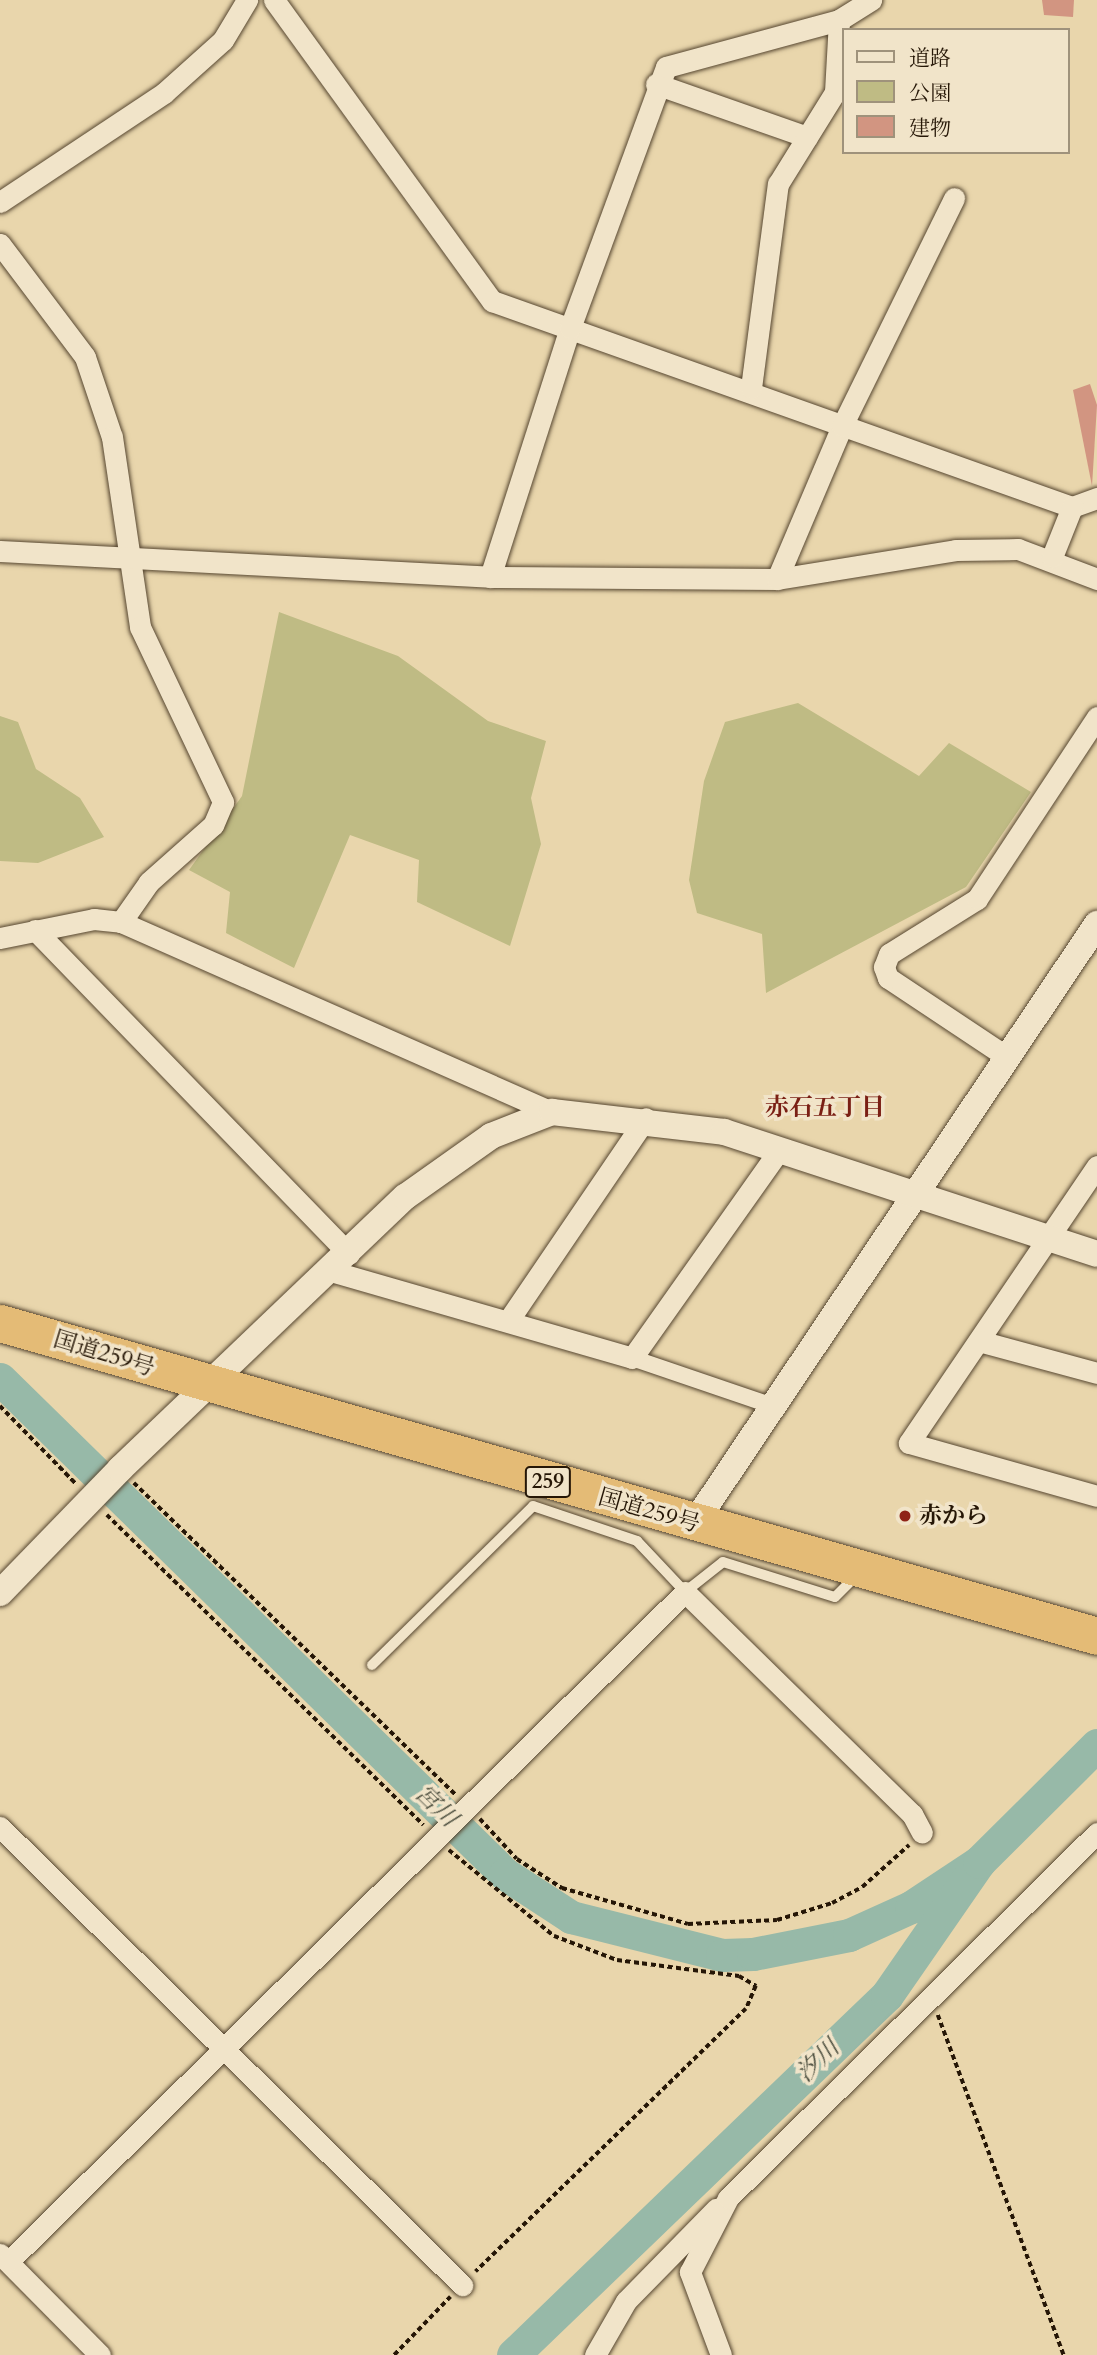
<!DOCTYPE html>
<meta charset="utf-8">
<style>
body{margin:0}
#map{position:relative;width:1097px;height:2355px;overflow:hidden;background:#e9d6ac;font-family:Cardo,"Noto Serif JP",serif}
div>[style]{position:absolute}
.green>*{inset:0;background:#bfbb84}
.river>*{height:33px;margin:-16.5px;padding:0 16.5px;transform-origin:16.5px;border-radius:16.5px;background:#97b9a8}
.building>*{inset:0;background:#d29581}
.path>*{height:3.5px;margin-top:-1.75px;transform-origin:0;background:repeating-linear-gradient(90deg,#251606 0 5px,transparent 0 8.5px)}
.roads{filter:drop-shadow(0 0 2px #564630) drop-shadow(0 0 2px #564630)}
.service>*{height:10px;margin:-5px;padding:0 5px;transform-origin:5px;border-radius:5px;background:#f1e4c9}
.pedestrian>*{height:16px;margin:-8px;padding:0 8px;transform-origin:8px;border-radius:8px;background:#f1e4c9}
.minor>*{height:21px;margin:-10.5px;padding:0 10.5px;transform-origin:10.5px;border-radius:10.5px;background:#f1e4c9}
.tertiary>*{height:26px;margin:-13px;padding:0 13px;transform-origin:13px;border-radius:13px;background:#f1e4c9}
.trunk>*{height:37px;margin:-18.5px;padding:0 18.5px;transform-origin:18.5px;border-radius:18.5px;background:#e4bb76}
.dots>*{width:19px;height:19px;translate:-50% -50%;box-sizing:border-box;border:4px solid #f1e4c9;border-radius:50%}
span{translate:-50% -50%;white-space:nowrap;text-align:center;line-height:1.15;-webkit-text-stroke:7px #f1e4c9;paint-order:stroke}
.shield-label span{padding:2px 5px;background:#f1e4c9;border:2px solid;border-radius:5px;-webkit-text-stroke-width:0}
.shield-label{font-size:21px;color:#251606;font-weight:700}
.street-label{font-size:23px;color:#251606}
.poi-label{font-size:23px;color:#251606;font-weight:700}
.left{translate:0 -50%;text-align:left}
.neighbourhood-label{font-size:24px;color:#7a1f14;font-weight:700}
.water-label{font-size:24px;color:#4d4f3f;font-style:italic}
.legend{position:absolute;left:842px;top:28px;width:228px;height:126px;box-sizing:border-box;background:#f1e4c9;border:2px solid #9f927b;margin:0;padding:9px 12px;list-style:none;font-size:21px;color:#251606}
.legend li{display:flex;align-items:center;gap:14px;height:35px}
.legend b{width:35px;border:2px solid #9f927b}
</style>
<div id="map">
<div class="green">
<div style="clip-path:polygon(279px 612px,398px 656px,488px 721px,546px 741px,531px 798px,541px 844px,510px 946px,417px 902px,419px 860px,350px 835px,294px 968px,226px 933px,230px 892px,189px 870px,242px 796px)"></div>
<div style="clip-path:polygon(798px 703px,919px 776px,949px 743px,1031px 792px,966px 887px,766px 993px,762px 934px,697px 913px,689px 880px,704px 781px,725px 722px)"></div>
<div style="clip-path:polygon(0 716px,18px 722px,36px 769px,80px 798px,104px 837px,38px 863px,0 861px)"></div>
</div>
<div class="river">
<div style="left:0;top:1379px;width:707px;rotate:44.43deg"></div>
<div style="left:505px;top:1874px;width:79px;rotate:33.1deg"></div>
<div style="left:571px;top:1917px;width:156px;rotate:14.1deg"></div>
<div style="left:722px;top:1955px;width:31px;rotate:-2deg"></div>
<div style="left:753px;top:1954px;width:98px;rotate:-11.2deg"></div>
<div style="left:849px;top:1935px;width:68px;rotate:-24.3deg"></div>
<div style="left:911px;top:1907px;width:82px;rotate:-33.5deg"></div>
<div style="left:513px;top:2355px;width:519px;rotate:-43.91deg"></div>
<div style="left:887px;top:1995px;width:162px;rotate:-55.3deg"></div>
<div style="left:979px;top:1862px;width:166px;rotate:-44.8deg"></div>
</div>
<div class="building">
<div style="clip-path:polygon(1042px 0,1074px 0,1073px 17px,1044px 15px)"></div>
<div style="clip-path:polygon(1090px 384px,1097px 405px,1092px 486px,1073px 390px)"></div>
</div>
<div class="path">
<div style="left:0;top:1406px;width:110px;rotate:45.7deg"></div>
<div style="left:134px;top:1483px;width:447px;rotate:44.1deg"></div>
<div style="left:107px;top:1515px;width:443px;rotate:44.4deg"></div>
<div style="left:480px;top:1819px;width:54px;rotate:47.2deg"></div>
<div style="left:517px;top:1859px;width:54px;rotate:32.8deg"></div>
<div style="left:562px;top:1888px;width:131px;rotate:15.9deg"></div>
<div style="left:688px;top:1924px;width:89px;rotate:-2.6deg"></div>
<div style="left:777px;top:1920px;width:58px;rotate:-17.2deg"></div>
<div style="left:832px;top:1903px;width:34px;rotate:-28deg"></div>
<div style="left:862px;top:1887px;width:63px;rotate:-41.8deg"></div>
<div style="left:449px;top:1850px;width:136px;rotate:39.3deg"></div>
<div style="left:554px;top:1936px;width:67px;rotate:20.9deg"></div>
<div style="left:617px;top:1960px;width:123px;rotate:7.5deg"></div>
<div style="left:739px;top:1976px;width:20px;rotate:30deg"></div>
<div style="left:756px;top:1986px;width:25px;rotate:113deg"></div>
<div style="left:746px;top:2009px;width:377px;rotate:135.8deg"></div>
<div style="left:938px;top:2015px;width:363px;rotate:69.7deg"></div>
<div style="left:394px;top:2355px;width:81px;rotate:-46deg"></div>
</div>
<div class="roads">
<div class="service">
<div style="left:372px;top:1665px;width:226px;rotate:-44.6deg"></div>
<div style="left:533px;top:1506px;width:110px;rotate:18.6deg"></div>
<div style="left:637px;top:1541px;width:70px;rotate:46.7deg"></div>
<div style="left:685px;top:1592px;width:48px;rotate:-38.3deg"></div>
<div style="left:723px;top:1562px;width:117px;rotate:17.4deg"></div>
<div style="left:835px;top:1597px;width:30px;rotate:-45deg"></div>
</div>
<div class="pedestrian">
<div style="left:632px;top:1358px;width:149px;rotate:18.8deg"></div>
</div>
<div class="minor">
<div style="left:274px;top:0;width:372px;rotate:54.1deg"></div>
<div style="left:492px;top:301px;width:615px;rotate:19.55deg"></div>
<div style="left:1072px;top:507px;width:27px;rotate:-20deg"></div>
<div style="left:656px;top:84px;width:160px;rotate:19.3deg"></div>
<div style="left:0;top:202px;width:197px;rotate:-33.6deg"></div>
<div style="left:164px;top:93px;width:79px;rotate:-41.9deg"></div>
<div style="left:223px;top:40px;width:47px;rotate:-59deg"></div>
<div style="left:0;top:244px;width:141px;rotate:53deg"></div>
<div style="left:85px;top:357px;width:84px;rotate:71.4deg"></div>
<div style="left:112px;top:437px;width:192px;rotate:81.6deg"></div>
<div style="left:140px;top:627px;width:194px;rotate:64.6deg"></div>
<div style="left:223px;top:802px;width:25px;rotate:113deg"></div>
<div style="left:213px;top:825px;width:86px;rotate:138.3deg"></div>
<div style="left:149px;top:882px;width:49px;rotate:125deg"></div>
<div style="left:751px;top:388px;width:206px;rotate:-82.5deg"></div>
<div style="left:778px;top:184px;width:108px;rotate:-58.2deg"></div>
<div style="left:835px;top:92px;width:72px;rotate:-86.8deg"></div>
<div style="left:0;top:551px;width:491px;rotate:3deg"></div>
<div style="left:490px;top:577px;width:287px;rotate:0.4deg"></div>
<div style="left:777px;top:579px;width:181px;rotate:-9.2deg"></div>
<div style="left:956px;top:550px;width:62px;rotate:-0.9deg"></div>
<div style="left:1018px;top:549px;width:85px;rotate:20.8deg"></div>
<div style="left:1052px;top:557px;width:54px;rotate:-68.2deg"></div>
<div style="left:490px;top:577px;width:262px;rotate:-72.2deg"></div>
<div style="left:570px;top:328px;width:278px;rotate:-69.8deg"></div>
<div style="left:666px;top:67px;width:179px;rotate:-15.2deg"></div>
<div style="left:839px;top:20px;width:38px;rotate:-32deg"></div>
<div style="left:777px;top:579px;width:166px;rotate:-67deg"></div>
<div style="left:842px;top:426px;width:254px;rotate:-63.8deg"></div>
<div style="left:35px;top:930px;width:451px;rotate:45.9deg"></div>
<div style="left:0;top:938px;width:96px;rotate:-11.4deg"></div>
<div style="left:94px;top:919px;width:27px;rotate:6deg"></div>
<div style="left:121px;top:922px;width:471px;rotate:23.8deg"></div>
<div style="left:1007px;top:1057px;width:143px;rotate:-146.4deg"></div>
<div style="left:888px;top:978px;width:12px;rotate:-110deg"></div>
<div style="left:884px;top:967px;width:14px;rotate:-69deg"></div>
<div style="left:889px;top:954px;width:104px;rotate:-32deg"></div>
<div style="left:977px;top:899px;width:218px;rotate:-56.6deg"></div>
<div style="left:1097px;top:1166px;width:335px;rotate:124.2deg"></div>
<div style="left:909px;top:1443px;width:195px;rotate:15.7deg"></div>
<div style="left:331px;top:1271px;width:313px;rotate:16.1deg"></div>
<div style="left:632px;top:1358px;width:255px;rotate:-54.7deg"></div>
<div style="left:508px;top:1321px;width:245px;rotate:-55.8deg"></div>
<div style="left:979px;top:1341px;width:122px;rotate:15.2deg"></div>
<div style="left:0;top:1827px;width:651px;rotate:44.75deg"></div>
<div style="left:0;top:2254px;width:142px;rotate:45.3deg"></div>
<div style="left:8px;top:2262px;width:952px;rotate:-44.7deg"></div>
<div style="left:685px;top:1592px;width:318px;rotate:44.4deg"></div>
<div style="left:912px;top:1814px;width:21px;rotate:62deg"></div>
<div style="left:595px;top:2355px;width:62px;rotate:-60.1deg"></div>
<div style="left:626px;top:2301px;width:129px;rotate:-45.6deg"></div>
<div style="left:721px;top:2355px;width:89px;rotate:-110.5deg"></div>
<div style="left:690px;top:2272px;width:83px;rotate:-62.8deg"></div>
<div style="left:728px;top:2198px;width:519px;rotate:-44.69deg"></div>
</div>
<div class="tertiary">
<div style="left:694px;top:1524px;width:723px;rotate:-56.11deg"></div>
<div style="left:0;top:1593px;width:173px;rotate:-45.9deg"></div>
<div style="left:120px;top:1469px;width:394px;rotate:-43.7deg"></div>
<div style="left:405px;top:1197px;width:105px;rotate:-35.3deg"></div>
<div style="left:491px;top:1136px;width:66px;rotate:-21.5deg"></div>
<div style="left:552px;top:1112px;width:173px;rotate:6.6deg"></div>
<div style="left:724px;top:1132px;width:392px;rotate:18.1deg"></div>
</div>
<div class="trunk">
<div style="left:0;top:1323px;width:1141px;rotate:15.92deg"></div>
</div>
</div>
<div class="dots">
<div style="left:905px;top:1516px;background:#8f2418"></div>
</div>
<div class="shield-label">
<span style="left:548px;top:1482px">259</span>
</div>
<div class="street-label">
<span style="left:104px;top:1354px;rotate:17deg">国道259号</span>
<span style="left:649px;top:1511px;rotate:16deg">国道259号</span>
</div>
<div class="poi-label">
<span class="left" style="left:919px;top:1516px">赤から</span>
</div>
<div class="neighbourhood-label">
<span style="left:825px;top:1108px">赤石五丁目</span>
</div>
<div class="water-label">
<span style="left:436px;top:1806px;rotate:44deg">宮川</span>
<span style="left:818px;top:2061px;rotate:-44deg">汐川</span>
</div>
<ul class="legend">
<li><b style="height:9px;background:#f1e4c9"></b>道路</li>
<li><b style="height:19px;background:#bfbb84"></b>公園</li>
<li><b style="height:19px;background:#d29581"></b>建物</li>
</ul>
</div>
